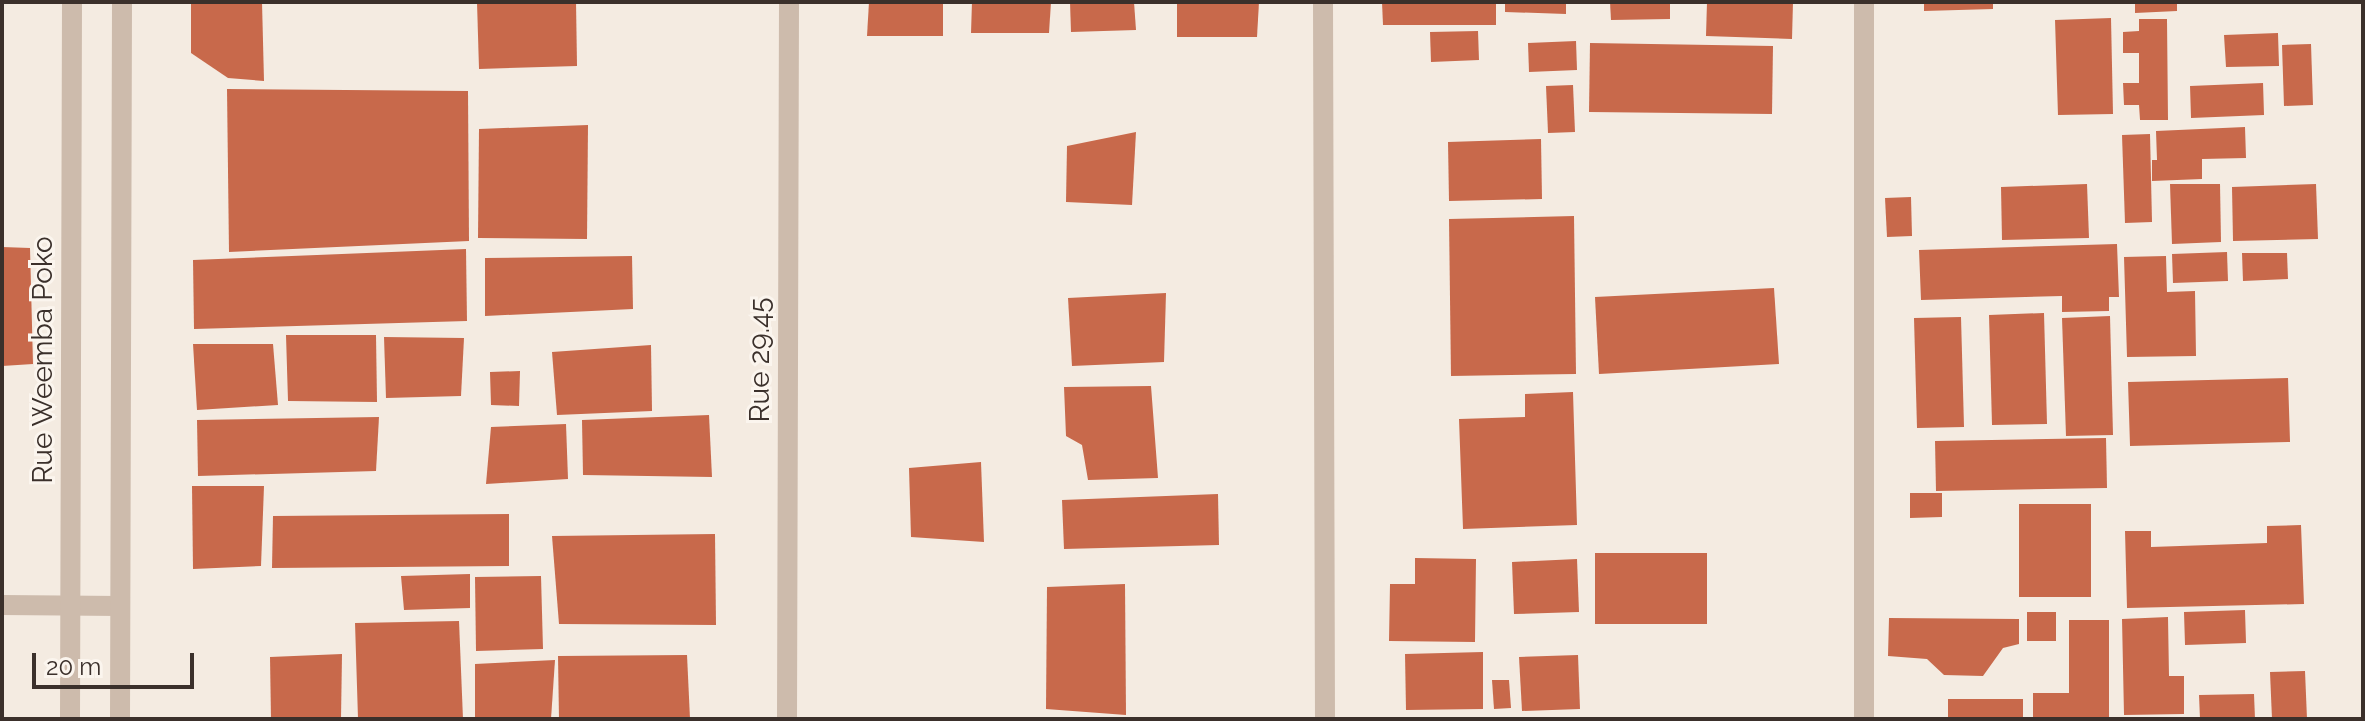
<!DOCTYPE html>
<style>
body{margin:0}
#map{position:relative;width:2365px;height:721px;overflow:hidden;background:#f4ebe1;font-family:Raleway,sans-serif}
div>[style]{position:absolute}
.building>*{inset:0;background:#c8694b}
.street>*{height:20px;margin:-10px;padding:0 10px;transform-origin:10px;border-radius:10px;background:#cdbbac}
span{translate:-50% -50%;white-space:nowrap;text-align:center;line-height:1.15;-webkit-text-stroke:6px #fbf5ee;paint-order:stroke}
.street-label{font-size:28px;color:#3b302b}
.frame{position:absolute;inset:0;border:4px solid #3b302b;pointer-events:none}
.scale{position:absolute;left:32px;top:653px;width:162px;height:36px;box-sizing:border-box;border:4px solid #3b302b;border-top:0;padding-left:10px;font-size:24px;line-height:28px;white-space:nowrap;color:#3b302b;-webkit-text-stroke:6px #fbf5ee;paint-order:stroke}
</style>
<div id="map">
<div class="building">
<div style="clip-path:polygon(191px 2px,262px 2px,264px 81px,228px 78px,191px 53px)"></div>
<div style="clip-path:polygon(477px 2px,576px 2px,577px 66px,479px 69px)"></div>
<div style="clip-path:polygon(869px 2px,943px 2px,943px 36px,867px 36px)"></div>
<div style="clip-path:polygon(972px 2px,1051px 2px,1049px 33px,971px 33px)"></div>
<div style="clip-path:polygon(1070px 2px,1134px 2px,1136px 30px,1071px 32px)"></div>
<div style="clip-path:polygon(1177px 2px,1259px 2px,1257px 37px,1177px 37px)"></div>
<div style="clip-path:polygon(1382px 2px,1496px 2px,1496px 25px,1383px 25px)"></div>
<div style="clip-path:polygon(1505px 2px,1566px 2px,1566px 14px,1505px 12px)"></div>
<div style="clip-path:polygon(1610px 2px,1670px 2px,1670px 19px,1611px 20px)"></div>
<div style="clip-path:polygon(1707px 2px,1793px 2px,1792px 39px,1706px 36px)"></div>
<div style="clip-path:polygon(1924px 2px,1993px 2px,1993px 9px,1924px 11px)"></div>
<div style="clip-path:polygon(2135px 2px,2177px 2px,2177px 11px,2135px 13px)"></div>
<div style="clip-path:polygon(2111px 18px,2113px 114px,2058px 115px,2055px 20px)"></div>
<div style="clip-path:polygon(2139px 19px,2167px 19px,2168px 120px,2140px 120px,2139px 105px,2124px 105px,2123px 83px,2139px 83px,2139px 53px,2123px 53px,2123px 32px,2139px 31px)"></div>
<div style="clip-path:polygon(1478px 31px,1479px 60px,1431px 62px,1430px 32px)"></div>
<div style="clip-path:polygon(2278px 33px,2279px 66px,2226px 67px,2224px 35px)"></div>
<div style="clip-path:polygon(1576px 41px,1577px 70px,1529px 72px,1528px 43px)"></div>
<div style="clip-path:polygon(1590px 43px,1773px 46px,1772px 114px,1589px 112px)"></div>
<div style="clip-path:polygon(2311px 44px,2313px 105px,2284px 106px,2282px 45px)"></div>
<div style="clip-path:polygon(2263px 83px,2264px 115px,2191px 118px,2190px 86px)"></div>
<div style="clip-path:polygon(1573px 85px,1575px 132px,1548px 133px,1546px 86px)"></div>
<div style="clip-path:polygon(227px 89px,468px 91px,469px 241px,229px 252px)"></div>
<div style="clip-path:polygon(588px 125px,587px 239px,478px 238px,479px 129px)"></div>
<div style="clip-path:polygon(2245px 127px,2246px 158px,2202px 159px,2202px 179px,2152px 181px,2152px 160px,2157px 160px,2156px 131px)"></div>
<div style="clip-path:polygon(1136px 132px,1132px 205px,1066px 202px,1067px 146px)"></div>
<div style="clip-path:polygon(2150px 134px,2152px 222px,2125px 223px,2122px 135px)"></div>
<div style="clip-path:polygon(1541px 139px,1542px 199px,1449px 201px,1448px 142px)"></div>
<div style="clip-path:polygon(2087px 184px,2089px 238px,2002px 240px,2001px 187px)"></div>
<div style="clip-path:polygon(2170px 184px,2220px 184px,2221px 242px,2172px 244px)"></div>
<div style="clip-path:polygon(2316px 184px,2318px 239px,2233px 241px,2232px 187px)"></div>
<div style="clip-path:polygon(1911px 197px,1912px 236px,1887px 237px,1885px 198px)"></div>
<div style="clip-path:polygon(1574px 216px,1576px 374px,1451px 376px,1449px 219px)"></div>
<div style="clip-path:polygon(2117px 244px,2119px 297px,2109px 297px,2109px 311px,2062px 312px,2062px 296px,1921px 300px,1919px 250px)"></div>
<div style="clip-path:polygon(2px 247px,30px 248px,33px 364px,2px 366px)"></div>
<div style="clip-path:polygon(466px 249px,467px 321px,194px 329px,193px 260px)"></div>
<div style="clip-path:polygon(2227px 252px,2228px 281px,2173px 283px,2172px 254px)"></div>
<div style="clip-path:polygon(2242px 253px,2287px 253px,2288px 279px,2243px 281px)"></div>
<div style="clip-path:polygon(632px 256px,633px 309px,485px 316px,485px 258px)"></div>
<div style="clip-path:polygon(2166px 256px,2167px 292px,2195px 291px,2196px 356px,2127px 357px,2124px 257px)"></div>
<div style="clip-path:polygon(1774px 288px,1779px 364px,1599px 374px,1595px 297px)"></div>
<div style="clip-path:polygon(1166px 293px,1164px 362px,1072px 366px,1068px 298px)"></div>
<div style="clip-path:polygon(2044px 313px,2047px 424px,1992px 425px,1989px 315px)"></div>
<div style="clip-path:polygon(2110px 316px,2113px 435px,2066px 436px,2062px 318px)"></div>
<div style="clip-path:polygon(1961px 317px,1964px 427px,1917px 428px,1914px 318px)"></div>
<div style="clip-path:polygon(286px 335px,376px 335px,377px 402px,288px 401px)"></div>
<div style="clip-path:polygon(384px 337px,464px 338px,461px 396px,386px 398px)"></div>
<div style="clip-path:polygon(193px 344px,273px 344px,278px 405px,197px 410px)"></div>
<div style="clip-path:polygon(651px 345px,652px 411px,557px 415px,552px 352px)"></div>
<div style="clip-path:polygon(520px 371px,519px 406px,491px 405px,490px 372px)"></div>
<div style="clip-path:polygon(2288px 378px,2290px 442px,2130px 446px,2128px 382px)"></div>
<div style="clip-path:polygon(1151px 386px,1158px 478px,1088px 480px,1082px 445px,1066px 436px,1064px 387px)"></div>
<div style="clip-path:polygon(1573px 392px,1577px 525px,1463px 529px,1459px 419px,1525px 417px,1525px 394px)"></div>
<div style="clip-path:polygon(709px 415px,712px 477px,583px 475px,582px 420px)"></div>
<div style="clip-path:polygon(379px 417px,376px 471px,198px 476px,197px 420px)"></div>
<div style="clip-path:polygon(566px 424px,568px 479px,486px 484px,491px 427px)"></div>
<div style="clip-path:polygon(2106px 438px,2107px 488px,1936px 491px,1935px 441px)"></div>
<div style="clip-path:polygon(981px 462px,984px 542px,911px 537px,909px 468px)"></div>
<div style="clip-path:polygon(192px 486px,264px 486px,261px 566px,193px 569px)"></div>
<div style="clip-path:polygon(1910px 493px,1942px 493px,1942px 517px,1910px 518px)"></div>
<div style="clip-path:polygon(1218px 494px,1219px 545px,1064px 549px,1062px 500px)"></div>
<div style="clip-path:polygon(2019px 504px,2091px 504px,2091px 597px,2019px 597px)"></div>
<div style="clip-path:polygon(509px 514px,509px 566px,272px 568px,273px 516px)"></div>
<div style="clip-path:polygon(2301px 525px,2304px 604px,2127px 608px,2125px 531px,2151px 531px,2151px 547px,2267px 543px,2267px 526px)"></div>
<div style="clip-path:polygon(715px 534px,716px 625px,559px 624px,552px 536px)"></div>
<div style="clip-path:polygon(1595px 553px,1707px 553px,1707px 624px,1595px 624px)"></div>
<div style="clip-path:polygon(1415px 558px,1476px 559px,1475px 642px,1389px 641px,1390px 584px,1415px 584px)"></div>
<div style="clip-path:polygon(1577px 559px,1579px 612px,1514px 614px,1512px 562px)"></div>
<div style="clip-path:polygon(470px 574px,470px 608px,404px 610px,401px 576px)"></div>
<div style="clip-path:polygon(541px 576px,543px 649px,476px 651px,475px 577px)"></div>
<div style="clip-path:polygon(1125px 584px,1126px 715px,1046px 709px,1047px 587px)"></div>
<div style="clip-path:polygon(2245px 610px,2246px 643px,2185px 645px,2184px 612px)"></div>
<div style="clip-path:polygon(2027px 612px,2056px 612px,2056px 641px,2027px 641px)"></div>
<div style="clip-path:polygon(2168px 617px,2169px 676px,2184px 676px,2184px 714px,2124px 715px,2122px 619px)"></div>
<div style="clip-path:polygon(1889px 618px,2019px 619px,2019px 644px,2003px 648px,1983px 676px,1944px 675px,1927px 659px,1888px 656px)"></div>
<div style="clip-path:polygon(2069px 620px,2109px 620px,2109px 717px,2033px 717px,2033px 693px,2069px 693px)"></div>
<div style="clip-path:polygon(459px 621px,463px 719px,358px 719px,355px 623px)"></div>
<div style="clip-path:polygon(1483px 652px,1483px 709px,1406px 710px,1405px 654px)"></div>
<div style="clip-path:polygon(342px 654px,341px 719px,271px 719px,270px 657px)"></div>
<div style="clip-path:polygon(687px 655px,690px 719px,559px 719px,558px 656px)"></div>
<div style="clip-path:polygon(1578px 655px,1580px 709px,1522px 711px,1519px 657px)"></div>
<div style="clip-path:polygon(555px 660px,551px 719px,475px 719px,475px 664px)"></div>
<div style="clip-path:polygon(2305px 671px,2307px 719px,2272px 719px,2270px 672px)"></div>
<div style="clip-path:polygon(1492px 680px,1509px 680px,1511px 708px,1494px 709px)"></div>
<div style="clip-path:polygon(2254px 694px,2255px 719px,2200px 719px,2199px 695px)"></div>
<div style="clip-path:polygon(1948px 699px,2023px 699px,2023px 719px,1948px 719px)"></div>
</div>
<div class="street">
<div style="left:1323px;top:2px;width:717px;rotate:89.84deg"></div>
<div style="left:1864px;top:2px;width:717px;rotate:90deg"></div>
<div style="left:2px;top:605px;width:118px;rotate:0.5deg"></div>
<div style="left:70px;top:719px;width:717px;rotate:-89.84deg"></div>
<div style="left:120px;top:719px;width:717px;rotate:-89.84deg"></div>
<div style="left:787px;top:719px;width:717px;rotate:-89.84deg"></div>
</div>
<div class="street-label">
<span style="left:43px;top:360px;rotate:-90deg">Rue Weemba Poko</span>
<span style="left:760px;top:360px;rotate:-90deg">Rue 29.45</span>
</div>
<div class="frame"></div>
<div class="scale">20 m</div>
</div>
